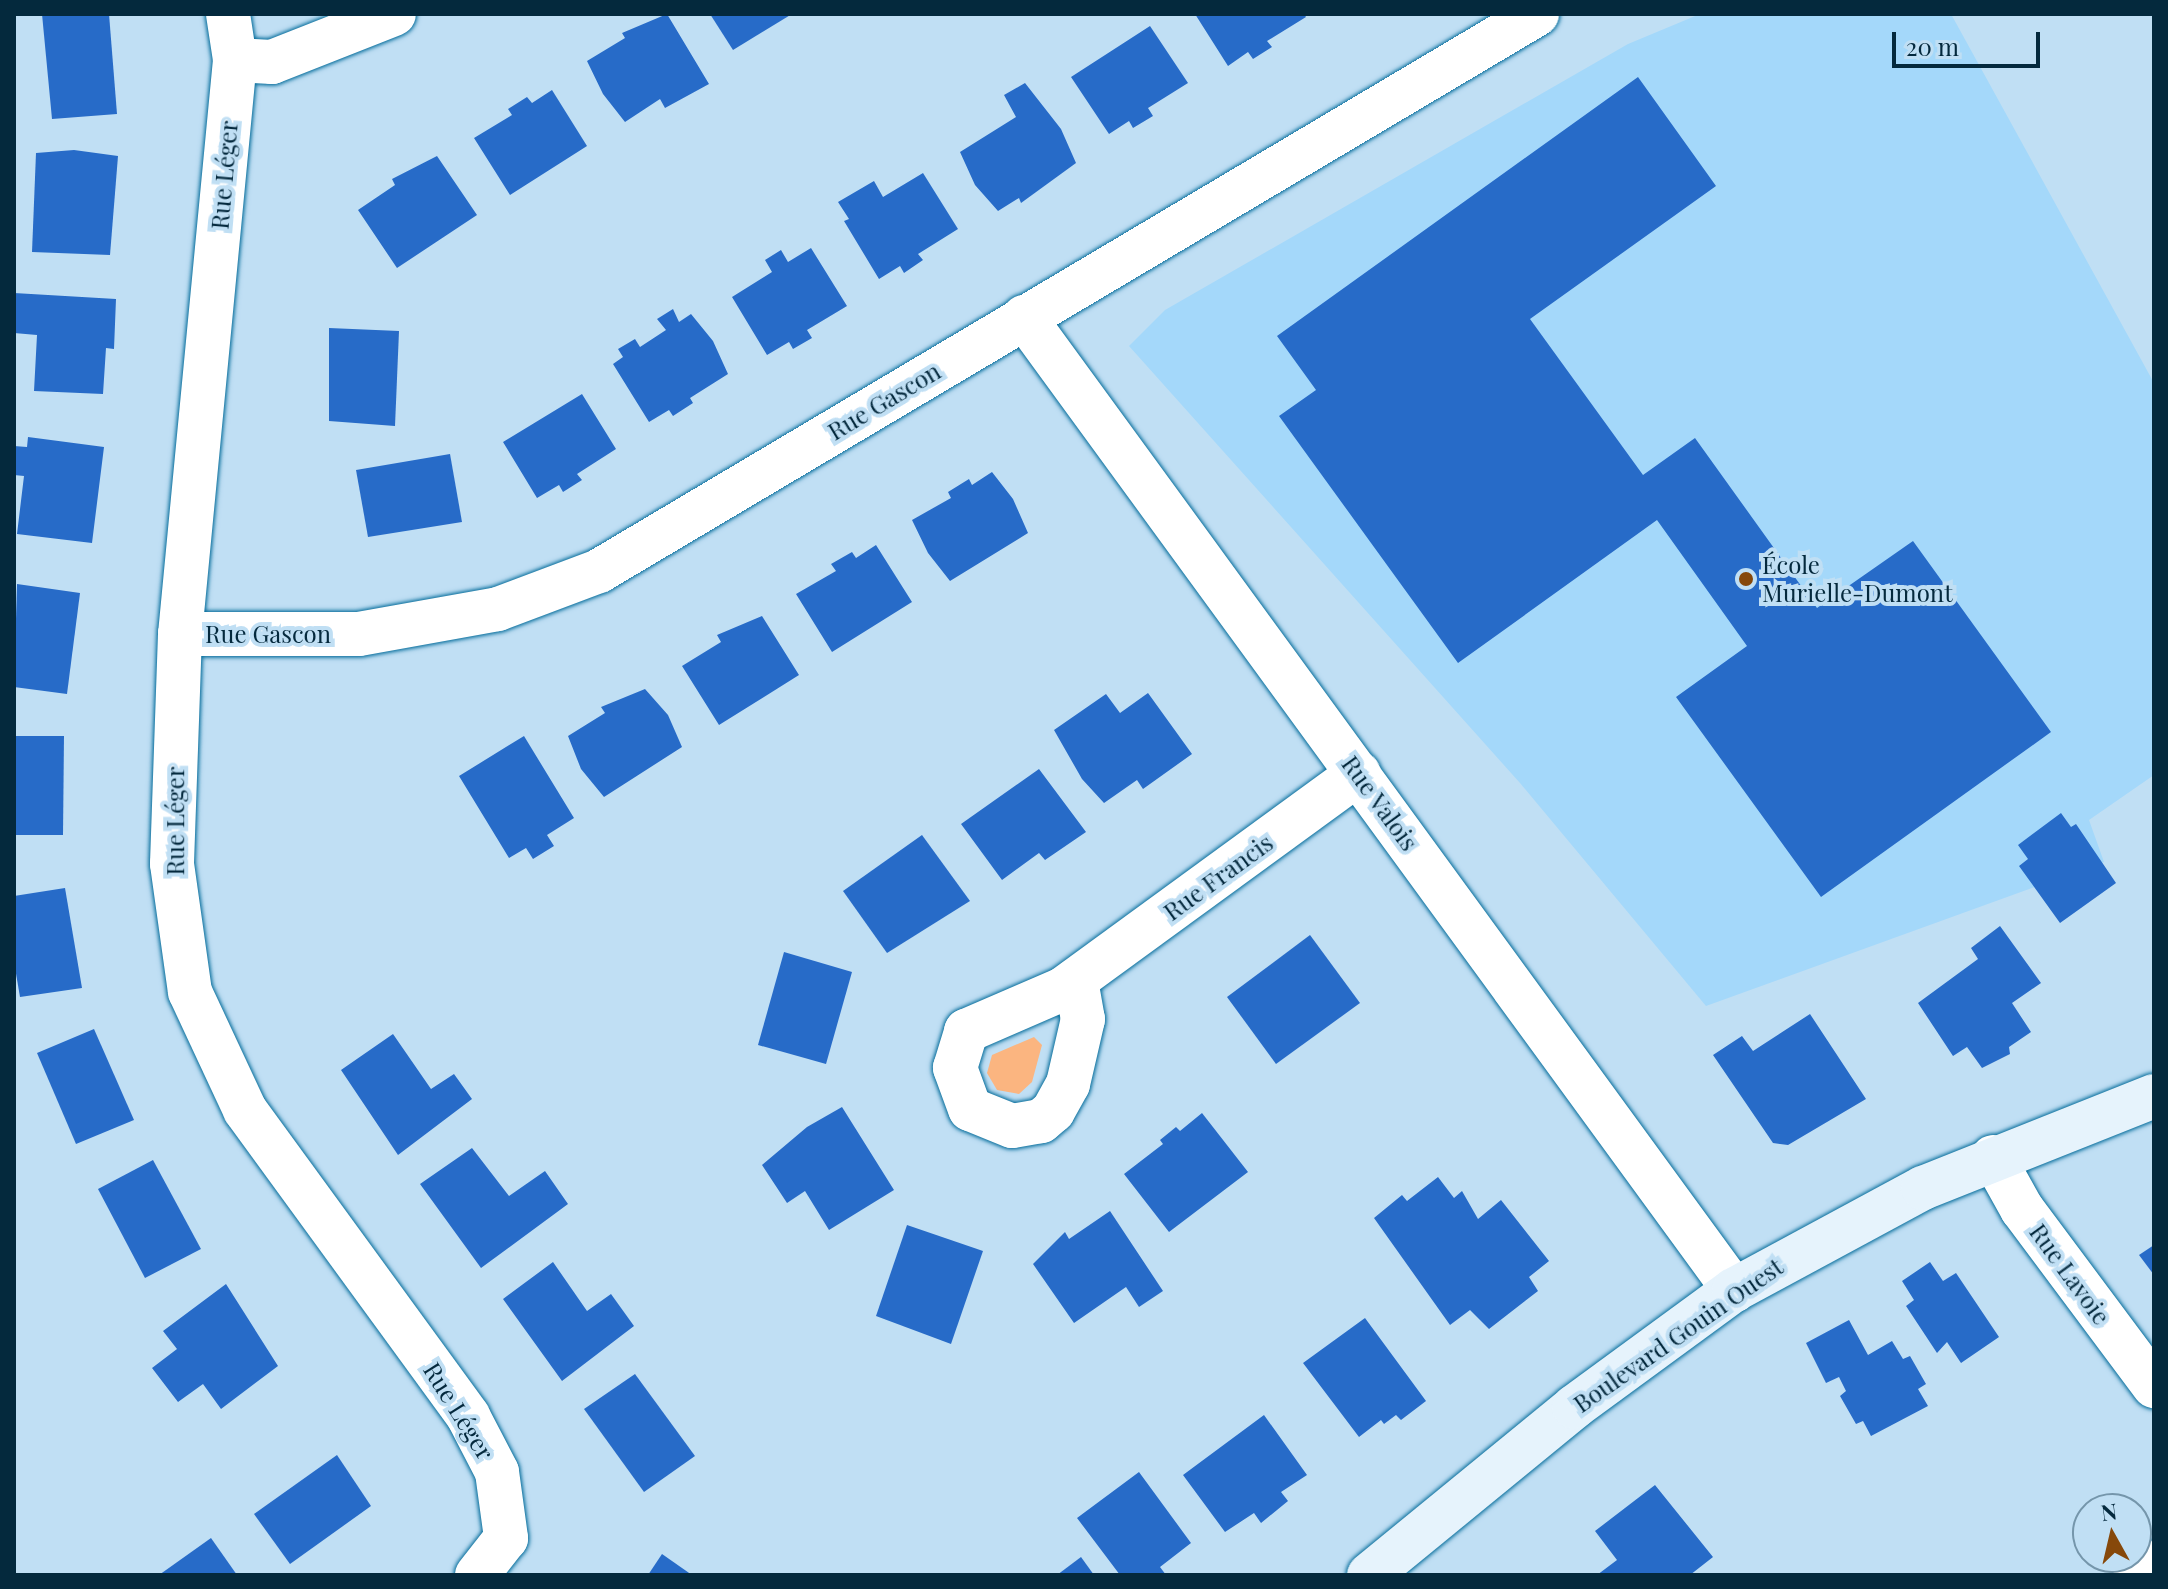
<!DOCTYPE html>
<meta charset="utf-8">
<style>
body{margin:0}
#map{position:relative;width:2168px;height:1589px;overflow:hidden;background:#c0dff4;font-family:"Playfair Display",serif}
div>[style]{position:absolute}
.built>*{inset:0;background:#a4d8fa}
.green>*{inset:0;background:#fbb580}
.building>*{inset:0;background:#276bc8}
.roads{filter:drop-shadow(0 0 2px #046c9b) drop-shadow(0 0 2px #046c9b)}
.lane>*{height:28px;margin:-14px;padding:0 14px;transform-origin:14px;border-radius:14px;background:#fff}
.street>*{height:44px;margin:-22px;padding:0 22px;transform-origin:22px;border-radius:22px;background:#fff}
.secondary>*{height:44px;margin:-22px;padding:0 22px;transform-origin:22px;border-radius:22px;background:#e6f3fc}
.dots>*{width:22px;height:22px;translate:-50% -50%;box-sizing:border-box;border:4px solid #c0dff4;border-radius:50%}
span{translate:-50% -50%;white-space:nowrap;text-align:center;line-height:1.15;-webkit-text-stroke:8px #c0dff4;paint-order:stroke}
.street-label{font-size:24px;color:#04293d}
.poi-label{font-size:24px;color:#04293d}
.left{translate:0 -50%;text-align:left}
.frame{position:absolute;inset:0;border:16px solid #04293d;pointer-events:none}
.north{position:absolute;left:2072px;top:1493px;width:80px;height:80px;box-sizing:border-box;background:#c0dff4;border:2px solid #7596ab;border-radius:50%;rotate:352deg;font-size:22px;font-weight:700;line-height:32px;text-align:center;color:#04293d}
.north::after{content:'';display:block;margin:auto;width:28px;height:36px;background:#86480a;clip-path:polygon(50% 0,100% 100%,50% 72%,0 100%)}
.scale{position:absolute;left:1892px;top:32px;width:148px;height:36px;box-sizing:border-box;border:4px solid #04293d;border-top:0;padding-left:10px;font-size:24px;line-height:28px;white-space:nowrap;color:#04293d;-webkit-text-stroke:6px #c0dff4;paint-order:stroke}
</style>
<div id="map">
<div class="built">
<div style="clip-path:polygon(1700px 14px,1951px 14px,2154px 383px,2154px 775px,2089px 820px,2104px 862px,1706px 1006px,1520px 783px,1129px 346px,1165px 310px,1628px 44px)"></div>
</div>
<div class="green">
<div style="clip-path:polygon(1034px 1037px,1042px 1045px,1032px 1082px,1019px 1094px,997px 1090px,987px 1073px,992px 1055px)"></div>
</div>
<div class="building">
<div style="clip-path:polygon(42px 14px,109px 14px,117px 114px,52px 119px)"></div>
<div style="clip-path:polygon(667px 14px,709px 84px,665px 108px,660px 99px,625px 122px,603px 94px,587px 61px,625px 38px,622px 33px)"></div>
<div style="clip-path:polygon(710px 14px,792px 14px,733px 50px)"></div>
<div style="clip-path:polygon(1195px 14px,1304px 14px,1306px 17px,1267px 41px,1272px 47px,1253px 59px,1248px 52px,1228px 66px)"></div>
<div style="clip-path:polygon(1150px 26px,1188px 83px,1148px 108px,1153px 116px,1133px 128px,1129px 121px,1109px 134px,1071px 77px)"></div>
<div style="clip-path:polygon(1638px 77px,1716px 186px,1530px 319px,1643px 475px,1695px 438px,1817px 608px,1913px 541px,2051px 732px,1821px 897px,1676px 697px,1747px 646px,1657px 520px,1458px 663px,1279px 416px,1316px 390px,1277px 336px)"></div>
<div style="clip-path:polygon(1025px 83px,1061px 129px,1076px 163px,1021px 203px,1019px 198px,998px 211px,975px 185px,960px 152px,1016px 117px,1004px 95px)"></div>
<div style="clip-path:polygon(552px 90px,587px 146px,510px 195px,474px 138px,512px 115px,508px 109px,527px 97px,532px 103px)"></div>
<div style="clip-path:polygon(74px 150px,118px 156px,110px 255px,32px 252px,36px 153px)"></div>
<div style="clip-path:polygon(437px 156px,477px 215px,397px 268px,358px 210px,395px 185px,392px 179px)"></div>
<div style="clip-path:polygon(923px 173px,958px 229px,918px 254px,923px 260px,904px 273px,900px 266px,879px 279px,844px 221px,849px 219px,838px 202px,874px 181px,883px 197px)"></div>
<div style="clip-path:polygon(811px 248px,847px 306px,807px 330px,812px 338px,793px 349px,789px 342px,767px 355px,732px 297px,772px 272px,765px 260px,781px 250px,788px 262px)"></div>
<div style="clip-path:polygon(14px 293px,116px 299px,114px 349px,106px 348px,103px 394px,34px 391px,37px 335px,14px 333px)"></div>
<div style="clip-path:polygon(673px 309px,679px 322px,691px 314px,713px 341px,728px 374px,690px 398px,693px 403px,673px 416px,669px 410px,649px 422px,613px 364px,623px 357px,618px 349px,635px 339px,640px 347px,666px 330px,657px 319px)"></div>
<div style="clip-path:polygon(329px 328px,399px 331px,395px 426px,329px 421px)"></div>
<div style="clip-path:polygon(582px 394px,616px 449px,577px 474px,582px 480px,563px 492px,559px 485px,537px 498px,503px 442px)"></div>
<div style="clip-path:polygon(28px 437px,104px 447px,92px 543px,17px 534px,24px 476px,14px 475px,14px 446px,27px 447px)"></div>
<div style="clip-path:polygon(450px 454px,462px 522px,368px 537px,356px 470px)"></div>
<div style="clip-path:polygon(992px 472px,1013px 499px,1028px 533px,950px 581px,928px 553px,912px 520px,951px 498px,948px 492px,969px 479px,972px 485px)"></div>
<div style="clip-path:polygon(876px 545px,912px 602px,832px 652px,796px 594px,836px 571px,831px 564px,852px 552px,856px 558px)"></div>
<div style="clip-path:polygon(17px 584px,80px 593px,67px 694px,14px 687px)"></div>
<div style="clip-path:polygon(762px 616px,799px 675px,719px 725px,682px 666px,721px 642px,717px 635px)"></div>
<div style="clip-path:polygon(645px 689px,668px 715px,682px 747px,604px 797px,581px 769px,568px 736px,605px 713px,601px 707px)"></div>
<div style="clip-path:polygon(1148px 693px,1192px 754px,1143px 789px,1137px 780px,1104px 803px,1082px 779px,1054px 730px,1106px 694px,1120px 713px)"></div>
<div style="clip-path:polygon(14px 736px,64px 736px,63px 835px,14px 835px)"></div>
<div style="clip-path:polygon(524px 736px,574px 818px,547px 835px,554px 846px,533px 859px,526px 848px,509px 858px,459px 776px)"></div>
<div style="clip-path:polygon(1039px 769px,1086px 832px,1045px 860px,1039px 853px,1002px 880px,961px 824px)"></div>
<div style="clip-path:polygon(2061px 813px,2071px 827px,2076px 824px,2116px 883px,2060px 923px,2019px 866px,2028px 859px,2018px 845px)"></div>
<div style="clip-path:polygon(922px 835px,970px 901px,887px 953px,843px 891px)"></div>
<div style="clip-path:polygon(65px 888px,82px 988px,20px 997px,14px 962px,14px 896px)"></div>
<div style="clip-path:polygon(2000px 926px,2041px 983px,2012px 1003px,2031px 1032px,2009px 1047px,2010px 1054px,1982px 1068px,1967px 1047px,1953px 1056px,1918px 1003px,1978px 959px,1971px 948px)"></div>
<div style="clip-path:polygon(1310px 935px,1360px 1003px,1276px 1064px,1227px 997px)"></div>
<div style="clip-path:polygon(784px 952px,852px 972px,826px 1064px,758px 1045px)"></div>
<div style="clip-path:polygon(1810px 1014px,1866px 1099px,1788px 1145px,1773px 1143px,1713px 1055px,1742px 1036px,1753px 1051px)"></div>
<div style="clip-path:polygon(94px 1029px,134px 1120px,76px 1144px,37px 1053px)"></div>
<div style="clip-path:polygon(393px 1034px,431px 1089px,454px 1074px,472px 1099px,398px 1155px,341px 1070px)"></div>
<div style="clip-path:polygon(842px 1107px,894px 1190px,829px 1230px,805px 1191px,787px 1203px,762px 1165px,807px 1127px)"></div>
<div style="clip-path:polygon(1202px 1113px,1248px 1172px,1169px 1232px,1124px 1174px,1163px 1144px,1160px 1140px,1176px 1127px,1180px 1131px)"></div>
<div style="clip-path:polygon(472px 1148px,509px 1196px,545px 1171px,568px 1204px,481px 1268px,420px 1184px)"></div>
<div style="clip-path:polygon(153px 1160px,201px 1249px,145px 1278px,98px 1189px)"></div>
<div style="clip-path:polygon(1438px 1177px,1454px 1198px,1462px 1191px,1478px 1219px,1501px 1200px,1549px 1261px,1529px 1277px,1538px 1291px,1489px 1329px,1470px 1310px,1450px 1325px,1374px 1218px,1402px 1195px,1407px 1201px)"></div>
<div style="clip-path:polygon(1110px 1211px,1163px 1291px,1139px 1307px,1126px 1287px,1074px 1323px,1033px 1264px,1065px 1232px,1069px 1239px)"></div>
<div style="clip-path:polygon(907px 1225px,983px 1251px,951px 1344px,876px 1316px)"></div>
<div style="clip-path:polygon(2154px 1245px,2154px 1275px,2139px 1255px)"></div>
<div style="clip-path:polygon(553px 1262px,587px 1311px,611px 1294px,634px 1326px,562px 1381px,503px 1299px)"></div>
<div style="clip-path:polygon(1930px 1262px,1943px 1281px,1956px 1273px,1999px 1337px,1961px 1363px,1947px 1342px,1937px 1353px,1906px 1306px,1914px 1300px,1902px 1281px)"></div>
<div style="clip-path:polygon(226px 1284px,278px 1366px,221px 1409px,203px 1384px,178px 1402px,152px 1368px,177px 1349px,163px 1331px)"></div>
<div style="clip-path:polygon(1365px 1318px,1426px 1401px,1401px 1420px,1396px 1415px,1384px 1424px,1381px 1420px,1359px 1437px,1303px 1363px)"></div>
<div style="clip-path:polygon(1849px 1320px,1868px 1355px,1892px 1341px,1903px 1359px,1910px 1356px,1926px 1384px,1918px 1389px,1928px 1406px,1871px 1436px,1863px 1421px,1856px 1424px,1840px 1396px,1846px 1391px,1839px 1377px,1826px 1383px,1806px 1343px)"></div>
<div style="clip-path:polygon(635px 1374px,695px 1456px,644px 1492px,584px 1409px)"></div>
<div style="clip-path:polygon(1264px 1415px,1307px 1475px,1281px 1492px,1288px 1501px,1261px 1523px,1254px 1513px,1225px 1532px,1183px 1475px)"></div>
<div style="clip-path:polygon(337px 1455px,371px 1506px,290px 1564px,254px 1514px)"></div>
<div style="clip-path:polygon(1139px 1472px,1191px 1543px,1160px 1567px,1166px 1575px,1120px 1575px,1077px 1518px)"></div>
<div style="clip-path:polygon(1655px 1485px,1713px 1557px,1690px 1575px,1597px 1575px,1617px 1560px,1595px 1531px)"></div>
<div style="clip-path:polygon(211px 1538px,237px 1575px,159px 1575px)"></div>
<div style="clip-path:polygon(662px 1554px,692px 1575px,648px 1575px)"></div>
<div style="clip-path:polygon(1081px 1557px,1094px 1575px,1057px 1575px)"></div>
</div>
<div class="roads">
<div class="lane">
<div style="left:2127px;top:1575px;width:34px;rotate:-37deg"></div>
</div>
<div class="street">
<div style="left:228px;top:14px;width:47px;rotate:81.3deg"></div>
<div style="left:235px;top:60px;width:577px;rotate:95.47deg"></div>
<div style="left:180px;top:634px;width:230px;rotate:92deg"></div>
<div style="left:172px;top:864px;width:129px;rotate:82deg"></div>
<div style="left:190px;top:992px;width:130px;rotate:65deg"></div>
<div style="left:245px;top:1110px;width:379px;rotate:53.9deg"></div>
<div style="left:468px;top:1416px;width:63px;rotate:62.6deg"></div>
<div style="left:497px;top:1472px;width:67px;rotate:82.2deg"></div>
<div style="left:506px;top:1538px;width:47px;rotate:128.1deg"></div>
<div style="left:235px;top:60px;width:37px;rotate:3deg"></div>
<div style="left:272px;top:62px;width:131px;rotate:-21.5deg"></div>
<div style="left:1024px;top:317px;width:1205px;rotate:53.88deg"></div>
<div style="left:180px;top:634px;width:179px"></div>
<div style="left:359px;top:634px;width:141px;rotate:-10.2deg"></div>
<div style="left:498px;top:609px;width:108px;rotate:-20.6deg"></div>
<div style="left:599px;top:571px;width:1091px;rotate:-30.7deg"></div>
<div style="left:1076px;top:980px;width:40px;rotate:80deg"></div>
<div style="left:1083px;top:1019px;width:67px;rotate:103deg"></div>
<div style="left:1068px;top:1084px;width:31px;rotate:119deg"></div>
<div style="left:1053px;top:1111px;width:16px;rotate:140deg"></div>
<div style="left:1041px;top:1121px;width:29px;rotate:170deg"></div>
<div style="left:1012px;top:1126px;width:45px;rotate:-158deg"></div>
<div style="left:970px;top:1109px;width:44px;rotate:-110.1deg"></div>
<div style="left:955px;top:1068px;width:39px;rotate:-73deg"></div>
<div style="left:966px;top:1031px;width:106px;rotate:-23.4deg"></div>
<div style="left:1063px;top:989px;width:366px;rotate:-36.1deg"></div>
<div style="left:1993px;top:1157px;width:60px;rotate:60.9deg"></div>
<div style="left:2022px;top:1209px;width:221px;rotate:53.3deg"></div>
</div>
<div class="secondary">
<div style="left:1369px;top:1575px;width:265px;rotate:-39.3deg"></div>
<div style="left:1574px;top:1407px;width:198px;rotate:-36.2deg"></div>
<div style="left:1734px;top:1290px;width:215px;rotate:-28.4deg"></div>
<div style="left:1923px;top:1188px;width:249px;rotate:-21.7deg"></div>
</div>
</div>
<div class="dots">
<div style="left:1746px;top:579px;background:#86480a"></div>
</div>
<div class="street-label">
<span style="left:224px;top:175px;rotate:-85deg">Rue Léger</span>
<span style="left:884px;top:401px;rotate:-31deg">Rue Gascon</span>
<span style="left:268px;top:634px">Rue Gascon</span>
<span style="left:1380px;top:803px;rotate:54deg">Rue Valois</span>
<span style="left:175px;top:821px;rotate:-90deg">Rue Léger</span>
<span style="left:1218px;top:877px;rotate:-36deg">Rue Francis</span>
<span style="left:2070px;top:1274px;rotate:54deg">Rue Lavoie</span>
<span style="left:1678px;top:1335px;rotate:-35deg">Boulevard Gouin Ouest</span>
<span style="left:459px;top:1411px;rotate:58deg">Rue Léger</span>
</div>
<div class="poi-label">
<span class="left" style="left:1762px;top:579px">École<br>Murielle-Dumont</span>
</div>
<div class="frame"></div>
<div class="north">N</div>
<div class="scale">20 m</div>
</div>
